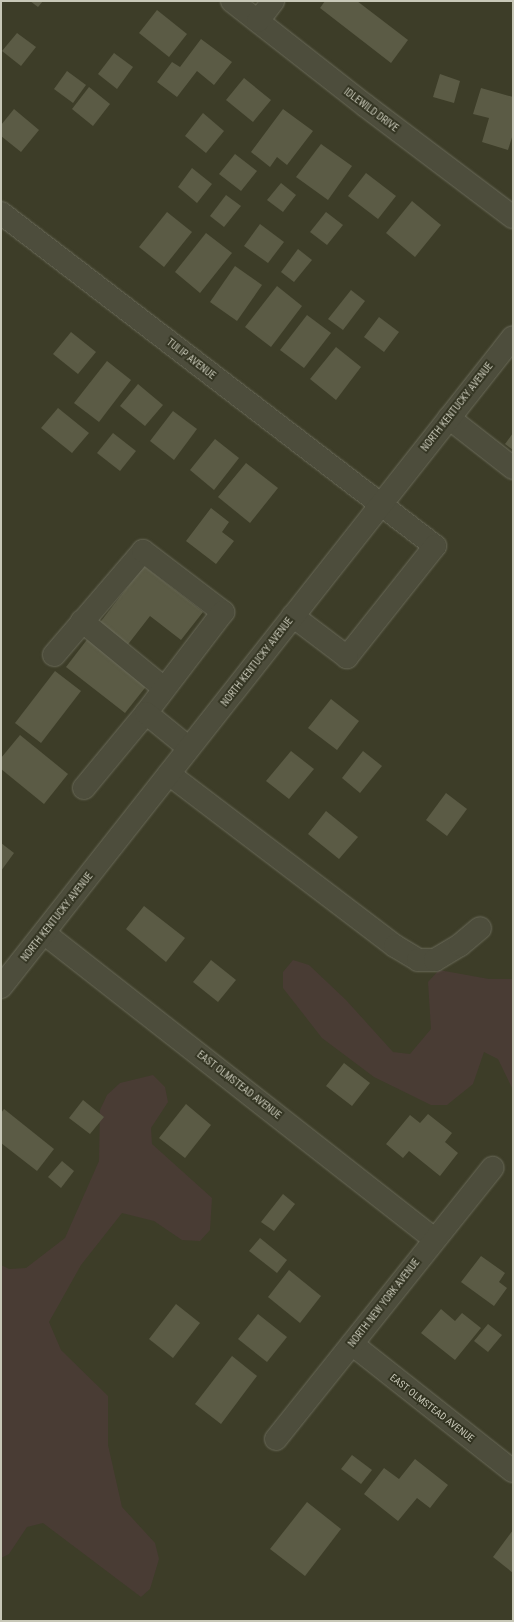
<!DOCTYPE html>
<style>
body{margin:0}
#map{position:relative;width:514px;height:1622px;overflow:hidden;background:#3d3d28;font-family:"Roboto Condensed",sans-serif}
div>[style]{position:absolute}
.green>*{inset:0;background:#493c34}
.building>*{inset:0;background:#5b5b45}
.roads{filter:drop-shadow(0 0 1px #6b6b5a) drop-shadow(0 0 1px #6b6b5a)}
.minor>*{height:22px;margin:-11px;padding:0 11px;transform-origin:11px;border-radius:11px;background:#4d4d3c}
span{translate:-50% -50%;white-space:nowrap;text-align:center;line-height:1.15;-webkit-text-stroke:3.5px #323321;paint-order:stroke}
.street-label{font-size:10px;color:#c8c8b8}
.frame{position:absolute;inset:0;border:2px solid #c8c8b8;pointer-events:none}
</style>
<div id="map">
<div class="green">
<div style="clip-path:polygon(293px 960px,309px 965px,346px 1000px,393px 1052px,410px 1054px,431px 1029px,428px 982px,439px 970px,489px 979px,513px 979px,513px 1090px,498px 1059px,484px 1052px,473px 1084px,447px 1105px,431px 1105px,374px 1077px,322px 1038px,283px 988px,283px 972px)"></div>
<div style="clip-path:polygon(153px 1075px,165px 1087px,168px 1102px,151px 1128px,152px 1144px,212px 1198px,210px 1230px,200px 1241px,182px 1240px,154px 1221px,122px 1213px,81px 1265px,49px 1322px,61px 1350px,108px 1396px,108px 1445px,122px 1507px,155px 1543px,159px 1559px,150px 1589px,141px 1597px,43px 1523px,27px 1527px,9px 1554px,1px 1558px,1px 1265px,9px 1269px,26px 1268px,65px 1238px,99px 1161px,100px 1110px,107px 1095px,120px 1083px)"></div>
</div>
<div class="building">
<div style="clip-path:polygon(30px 1px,43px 1px,38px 7px)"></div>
<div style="clip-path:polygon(325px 1px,357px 1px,408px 40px,391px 63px,320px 8px)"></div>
<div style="clip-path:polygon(157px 10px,187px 34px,169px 57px,139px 33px)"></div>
<div style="clip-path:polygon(17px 33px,36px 47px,21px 66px,2px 51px)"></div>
<div style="clip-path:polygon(201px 39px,232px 62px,214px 85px,197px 71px,177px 97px,157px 82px,172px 62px,180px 67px)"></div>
<div style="clip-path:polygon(114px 53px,133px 67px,117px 89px,98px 74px)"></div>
<div style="clip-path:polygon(67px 71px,86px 85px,73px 103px,54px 89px)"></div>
<div style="clip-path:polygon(440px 74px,460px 81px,454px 103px,433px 97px)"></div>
<div style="clip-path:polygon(244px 78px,271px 100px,253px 122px,226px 100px)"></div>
<div style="clip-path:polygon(89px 87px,110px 104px,93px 126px,72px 109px)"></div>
<div style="clip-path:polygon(481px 88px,513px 97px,513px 134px,508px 150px,482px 142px,489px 118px,473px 114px)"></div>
<div style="clip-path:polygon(14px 109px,39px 130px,21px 152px,1px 136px,1px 125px)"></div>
<div style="clip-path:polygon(283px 109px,313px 131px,287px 165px,277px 157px,270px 167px,251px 152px)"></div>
<div style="clip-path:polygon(203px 113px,224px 131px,206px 153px,185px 136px)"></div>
<div style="clip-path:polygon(321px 144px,352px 166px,328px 200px,296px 177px)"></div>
<div style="clip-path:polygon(235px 154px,257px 171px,241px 191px,219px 174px)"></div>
<div style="clip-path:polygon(192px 168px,212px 184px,197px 203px,178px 187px)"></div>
<div style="clip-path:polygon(366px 173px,396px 196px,378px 219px,348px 196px)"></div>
<div style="clip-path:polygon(281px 183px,296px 195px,283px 212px,267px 200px)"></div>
<div style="clip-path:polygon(226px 195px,241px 206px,224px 227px,210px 216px)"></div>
<div style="clip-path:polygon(412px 201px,441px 225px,415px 257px,386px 233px)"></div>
<div style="clip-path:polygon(167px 212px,192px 232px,164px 267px,139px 247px)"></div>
<div style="clip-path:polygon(326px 212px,343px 225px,327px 245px,310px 232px)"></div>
<div style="clip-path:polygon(260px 224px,284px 242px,268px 263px,244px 246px)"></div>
<div style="clip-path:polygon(206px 233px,232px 253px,200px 293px,175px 272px)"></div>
<div style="clip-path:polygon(298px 249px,312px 260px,294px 282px,281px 272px)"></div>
<div style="clip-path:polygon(235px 266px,262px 285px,237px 321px,210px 302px)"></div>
<div style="clip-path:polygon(277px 286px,302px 306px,271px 347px,245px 327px)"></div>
<div style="clip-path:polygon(351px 290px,365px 301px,343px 330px,328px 319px)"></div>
<div style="clip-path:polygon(307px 315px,331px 333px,304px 368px,280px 350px)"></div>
<div style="clip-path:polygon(379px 317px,399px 332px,384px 352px,364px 337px)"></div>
<div style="clip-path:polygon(71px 332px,96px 352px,78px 374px,53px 354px)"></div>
<div style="clip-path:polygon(336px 347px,361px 367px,336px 400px,310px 379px)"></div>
<div style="clip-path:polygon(107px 361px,131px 380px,99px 422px,74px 403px)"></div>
<div style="clip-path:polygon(138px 384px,163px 405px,145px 426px,120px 406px)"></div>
<div style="clip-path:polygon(58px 408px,89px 433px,72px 453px,41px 428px)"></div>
<div style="clip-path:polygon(173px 411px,197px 429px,174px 460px,150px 441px)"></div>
<div style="clip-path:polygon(113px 433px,136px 451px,120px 471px,97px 453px)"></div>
<div style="clip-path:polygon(513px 433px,513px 450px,505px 444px)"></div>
<div style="clip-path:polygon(215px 439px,239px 458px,214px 490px,190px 470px)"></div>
<div style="clip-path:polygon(246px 463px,278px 488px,250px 523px,218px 497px)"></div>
<div style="clip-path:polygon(211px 508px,229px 522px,222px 532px,234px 541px,216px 564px,186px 541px)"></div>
<div style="clip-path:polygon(144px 566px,203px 612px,181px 640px,150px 616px,126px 647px,98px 625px)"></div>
<div style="clip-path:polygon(89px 637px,148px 684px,125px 713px,66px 667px)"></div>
<div style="clip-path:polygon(55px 671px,81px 691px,41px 743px,15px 723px)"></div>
<div style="clip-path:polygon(331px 699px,359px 721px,337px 750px,308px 728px)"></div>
<div style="clip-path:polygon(20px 735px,68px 774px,44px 804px,1px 769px,1px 758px)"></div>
<div style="clip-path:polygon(291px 751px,314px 769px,289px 799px,266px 781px)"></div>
<div style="clip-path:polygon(363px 751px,382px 766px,360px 793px,342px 778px)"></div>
<div style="clip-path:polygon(446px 793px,467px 809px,447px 836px,426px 820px)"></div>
<div style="clip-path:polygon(326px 811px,358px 837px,339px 859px,308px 834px)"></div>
<div style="clip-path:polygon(1px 843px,14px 853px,1px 871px)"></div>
<div style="clip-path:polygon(144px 906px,185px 938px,166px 962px,126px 929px)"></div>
<div style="clip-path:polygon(211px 960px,236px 980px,218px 1002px,193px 982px)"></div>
<div style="clip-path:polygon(344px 1063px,370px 1083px,352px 1106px,326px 1086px)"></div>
<div style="clip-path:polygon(83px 1100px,104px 1117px,90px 1134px,69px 1118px)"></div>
<div style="clip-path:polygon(186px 1104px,211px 1125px,185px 1158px,159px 1138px)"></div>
<div style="clip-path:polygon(4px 1109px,54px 1149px,37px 1171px,1px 1143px,1px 1113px)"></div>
<div style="clip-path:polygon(428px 1114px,452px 1133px,445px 1142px,458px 1153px,440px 1176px,409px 1151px,403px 1158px,386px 1144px,410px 1115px,420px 1123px)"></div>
<div style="clip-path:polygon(62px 1161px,74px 1171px,61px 1188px,48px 1177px)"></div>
<div style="clip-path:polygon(283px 1194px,295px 1204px,274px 1231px,261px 1222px)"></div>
<div style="clip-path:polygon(260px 1238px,287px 1260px,277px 1273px,249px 1251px)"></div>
<div style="clip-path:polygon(481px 1256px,505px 1273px,499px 1282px,507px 1288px,494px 1306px,461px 1282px)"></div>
<div style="clip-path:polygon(289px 1270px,321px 1296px,300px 1323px,268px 1297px)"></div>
<div style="clip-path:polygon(176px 1304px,200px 1323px,173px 1358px,149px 1339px)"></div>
<div style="clip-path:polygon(441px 1309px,455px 1321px,462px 1313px,481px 1328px,455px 1360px,421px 1333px)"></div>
<div style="clip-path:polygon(258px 1314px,287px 1337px,267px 1362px,238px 1339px)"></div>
<div style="clip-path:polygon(488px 1324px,502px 1335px,488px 1352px,474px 1341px)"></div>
<div style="clip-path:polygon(232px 1356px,257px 1376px,221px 1424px,195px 1404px)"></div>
<div style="clip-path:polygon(352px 1455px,372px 1470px,361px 1484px,341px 1469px)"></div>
<div style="clip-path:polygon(415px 1459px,448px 1485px,430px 1508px,417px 1498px,398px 1521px,364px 1494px,384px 1468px,399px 1479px)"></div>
<div style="clip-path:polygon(307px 1502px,341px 1529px,305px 1576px,270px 1549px)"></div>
<div style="clip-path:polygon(513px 1530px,513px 1573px,493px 1557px)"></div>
</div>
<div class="roads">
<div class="minor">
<div style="left:232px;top:1px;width:170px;rotate:38.1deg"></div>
<div style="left:366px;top:106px;width:184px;rotate:37.1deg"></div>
<div style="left:258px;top:21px;width:25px;rotate:-53deg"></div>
<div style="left:1px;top:213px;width:547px;rotate:37.5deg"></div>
<div style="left:435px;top:546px;width:142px;rotate:128.4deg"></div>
<div style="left:347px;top:657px;width:68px;rotate:-142.8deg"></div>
<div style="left:449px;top:418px;width:81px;rotate:38deg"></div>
<div style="left:82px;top:621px;width:106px;rotate:39.3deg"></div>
<div style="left:54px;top:655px;width:137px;rotate:-49.4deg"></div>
<div style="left:143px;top:551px;width:101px;rotate:37.3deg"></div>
<div style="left:223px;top:612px;width:127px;rotate:127.3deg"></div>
<div style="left:169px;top:774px;width:284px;rotate:37.3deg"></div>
<div style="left:395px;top:946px;width:27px;rotate:31deg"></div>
<div style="left:418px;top:960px;width:17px"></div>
<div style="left:435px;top:960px;width:29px;rotate:-31deg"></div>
<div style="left:460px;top:945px;width:26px;rotate:-40deg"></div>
<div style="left:84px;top:788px;width:97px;rotate:-50.4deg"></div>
<div style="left:146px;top:713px;width:55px;rotate:39.1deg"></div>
<div style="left:44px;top:933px;width:496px;rotate:38.1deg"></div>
<div style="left:1px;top:987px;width:827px;rotate:-51.77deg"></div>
<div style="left:352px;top:1344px;width:205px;rotate:38.3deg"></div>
<div style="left:276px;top:1439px;width:347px;rotate:-51.4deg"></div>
</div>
</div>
<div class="street-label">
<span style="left:371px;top:110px;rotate:37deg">IDLEWILD DRIVE</span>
<span style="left:191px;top:359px;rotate:38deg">TULIP AVENUE</span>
<span style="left:457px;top:407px;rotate:-52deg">NORTH KENTUCKY AVENUE</span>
<span style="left:257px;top:662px;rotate:-52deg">NORTH KENTUCKY AVENUE</span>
<span style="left:57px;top:917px;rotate:-52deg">NORTH KENTUCKY AVENUE</span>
<span style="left:239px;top:1085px;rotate:38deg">EAST OLMSTEAD AVENUE</span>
<span style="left:384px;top:1303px;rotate:-52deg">NORTH NEW YORK AVENUE</span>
<span style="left:432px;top:1408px;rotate:38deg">EAST OLMSTEAD AVENUE</span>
</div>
<div class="frame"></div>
</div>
